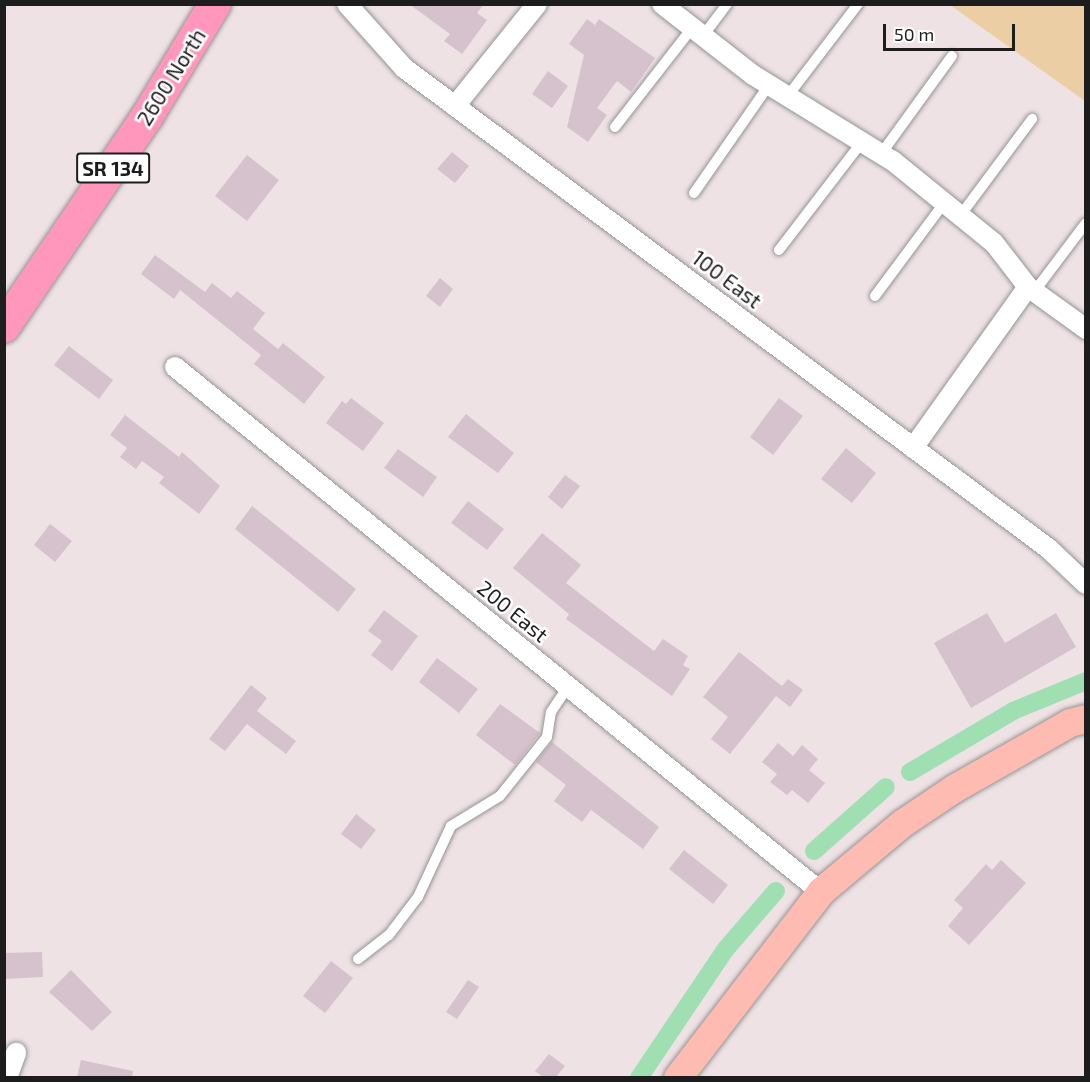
<!DOCTYPE html>
<style>
body{margin:0}
#map{position:relative;width:1090px;height:1082px;overflow:hidden;background:#efe2e5;font-family:"Exo 2",sans-serif}
div>[style]{position:absolute}
.grass>*{inset:0;background:#eccea5}
.canal>*{height:18px;margin:-9px;padding:0 9px;transform-origin:9px;border-radius:9px;background:#a0dfb2}
.building>*{inset:0;background:#d6c2cc}
.roads{filter:drop-shadow(0 0 2px #949494) drop-shadow(0 0 2px #949494)}
.lane>*{height:10px;margin:-5px;padding:0 5px;transform-origin:5px;border-radius:5px;background:#fff}
.street>*{height:20px;margin:-10px;padding:0 10px;transform-origin:10px;border-radius:10px;background:#fff}
.secondary>*{height:28px;margin:-14px;padding:0 14px;transform-origin:14px;border-radius:14px;background:#fdbbb2}
.primary>*{height:32px;margin:-16px;padding:0 16px;transform-origin:16px;border-radius:16px;background:#ff97bd}
span{translate:-50% -50%;white-space:nowrap;text-align:center;line-height:1.15;-webkit-text-stroke:5px #fff;paint-order:stroke}
.shield-label span{padding:2px 4px;background:#fff;border:2px solid;border-radius:4px;-webkit-text-stroke-width:0}
.shield-label{font-size:20px;color:#1d1d1d;font-weight:700}
.street-label{font-size:21px;color:#1d1d1d}
.frame{position:absolute;inset:0;border:6px solid #1d1d1d;pointer-events:none}
.scale{position:absolute;left:883px;top:24px;width:132px;height:27px;box-sizing:border-box;border:3px solid #1d1d1d;border-top:0;padding-left:8px;font-size:18px;line-height:21px;white-space:nowrap;color:#1d1d1d;-webkit-text-stroke:4px #fff;paint-order:stroke}
</style>
<div id="map">
<div class="grass">
<div style="clip-path:polygon(950px 5px,1085px 5px,1085px 101px)"></div>
</div>
<div class="canal">
<div style="left:910px;top:772px;width:120px;rotate:-30.6deg"></div>
<div style="left:1013px;top:711px;width:79px;rotate:-22.3deg"></div>
<div style="left:814px;top:851px;width:96px;rotate:-41.6deg"></div>
<div style="left:639px;top:1078px;width:154px;rotate:-56.1deg"></div>
<div style="left:725px;top:950px;width:78px;rotate:-49.2deg"></div>
</div>
<div class="building">
<div style="clip-path:polygon(409px 4px,484px 4px,477px 13px,487px 20px,462px 54px,444px 41px,450px 34px)"></div>
<div style="clip-path:polygon(587px 19px,595px 25px,599px 19px,655px 58px,631px 92px,617px 81px,597px 108px,607px 115px,588px 142px,567px 127px,584px 55px,569px 44px)"></div>
<div style="clip-path:polygon(548px 71px,568px 86px,552px 108px,532px 94px)"></div>
<div style="clip-path:polygon(452px 152px,469px 166px,455px 183px,437px 169px)"></div>
<div style="clip-path:polygon(247px 155px,279px 180px,247px 221px,215px 196px)"></div>
<div style="clip-path:polygon(155px 255px,205px 292px,212px 283px,231px 298px,237px 291px,265px 313px,253px 329px,278px 349px,283px 343px,325px 377px,304px 404px,254px 364px,261px 355px,180px 290px,174px 299px,141px 274px)"></div>
<div style="clip-path:polygon(440px 278px,453px 289px,440px 307px,426px 296px)"></div>
<div style="clip-path:polygon(69px 346px,113px 380px,99px 399px,54px 365px)"></div>
<div style="clip-path:polygon(351px 398px,384px 423px,363px 451px,326px 423px,342px 401px,346px 404px)"></div>
<div style="clip-path:polygon(779px 398px,803px 416px,773px 455px,750px 437px)"></div>
<div style="clip-path:polygon(466px 414px,514px 453px,498px 473px,448px 437px)"></div>
<div style="clip-path:polygon(125px 415px,179px 457px,182px 452px,220px 486px,199px 514px,159px 483px,164px 477px,142px 461px,136px 469px,120px 457px,127px 448px,110px 435px)"></div>
<div style="clip-path:polygon(846px 448px,876px 473px,852px 503px,821px 479px)"></div>
<div style="clip-path:polygon(398px 449px,437px 477px,423px 497px,384px 468px)"></div>
<div style="clip-path:polygon(565px 475px,580px 486px,562px 509px,548px 497px)"></div>
<div style="clip-path:polygon(468px 501px,504px 529px,487px 550px,451px 523px)"></div>
<div style="clip-path:polygon(252px 506px,356px 589px,338px 612px,235px 529px)"></div>
<div style="clip-path:polygon(50px 524px,72px 541px,55px 562px,34px 545px)"></div>
<div style="clip-path:polygon(542px 533px,581px 565px,566px 583px,654px 651px,663px 639px,688px 656px,683px 665px,690px 669px,672px 696px,566px 619px,569px 614px,513px 568px)"></div>
<div style="clip-path:polygon(384px 610px,418px 636px,392px 671px,371px 655px,382px 641px,368px 631px)"></div>
<div style="clip-path:polygon(987px 613px,1005px 643px,1056px 613px,1076px 647px,971px 708px,934px 643px)"></div>
<div style="clip-path:polygon(739px 652px,782px 686px,788px 679px,803px 690px,790px 707px,776px 696px,730px 754px,711px 739px,728px 717px,703px 697px)"></div>
<div style="clip-path:polygon(437px 658px,478px 689px,459px 713px,419px 682px)"></div>
<div style="clip-path:polygon(251px 685px,267px 698px,257px 711px,296px 741px,286px 754px,247px 724px,225px 751px,209px 739px)"></div>
<div style="clip-path:polygon(500px 704px,540px 733px,515px 765px,476px 735px)"></div>
<div style="clip-path:polygon(552px 742px,659px 827px,643px 849px,591px 810px,582px 822px,554px 801px,566px 785px,536px 762px)"></div>
<div style="clip-path:polygon(778px 743px,793px 756px,802px 745px,818px 759px,809px 770px,825px 783px,808px 803px,792px 790px,787px 795px,770px 782px,777px 774px,762px 762px)"></div>
<div style="clip-path:polygon(356px 814px,376px 830px,361px 849px,341px 834px)"></div>
<div style="clip-path:polygon(684px 850px,728px 885px,713px 904px,669px 869px)"></div>
<div style="clip-path:polygon(1001px 860px,1026px 883px,969px 945px,948px 926px,963px 908px,954px 900px,986px 864px,992px 870px)"></div>
<div style="clip-path:polygon(42px 952px,43px 977px,4px 979px,4px 953px)"></div>
<div style="clip-path:polygon(331px 961px,353px 978px,325px 1013px,303px 996px)"></div>
<div style="clip-path:polygon(71px 970px,112px 1012px,92px 1031px,49px 992px)"></div>
<div style="clip-path:polygon(468px 980px,479px 987px,457px 1019px,446px 1012px)"></div>
<div style="clip-path:polygon(549px 1054px,565px 1066px,556px 1077px,543px 1077px,535px 1071px)"></div>
<div style="clip-path:polygon(81px 1060px,133px 1071px,132px 1077px,77px 1077px)"></div>
</div>
<div class="roads">
<div class="lane">
<div style="left:703px;top:36px;width:40px;rotate:-53deg"></div>
<div style="left:787px;top:97px;width:117px;rotate:-52.6deg"></div>
<div style="left:615px;top:127px;width:125px;rotate:-52.1deg"></div>
<div style="left:881px;top:154px;width:121px;rotate:-54.1deg"></div>
<div style="left:694px;top:193px;width:131px;rotate:-55.2deg"></div>
<div style="left:960px;top:216px;width:121px;rotate:-53.4deg"></div>
<div style="left:779px;top:250px;width:136px;rotate:-52.5deg"></div>
<div style="left:1034px;top:292px;width:86px;rotate:-53deg"></div>
<div style="left:875px;top:296px;width:116px;rotate:-53.4deg"></div>
<div style="left:358px;top:959px;width:39px;rotate:-38deg"></div>
<div style="left:389px;top:935px;width:48px;rotate:-52.7deg"></div>
<div style="left:418px;top:897px;width:78px;rotate:-65.1deg"></div>
<div style="left:451px;top:826px;width:57px;rotate:-31.5deg"></div>
<div style="left:500px;top:796px;width:75px;rotate:-51.5deg"></div>
<div style="left:547px;top:737px;width:25px;rotate:-81deg"></div>
<div style="left:551px;top:712px;width:30px;rotate:-56deg"></div>
</div>
<div class="street">
<div style="left:347px;top:4px;width:86px;rotate:48.3deg"></div>
<div style="left:404px;top:68px;width:805px;rotate:36.71deg"></div>
<div style="left:1049px;top:549px;width:51px;rotate:43.4deg"></div>
<div style="left:662px;top:4px;width:115px;rotate:38deg"></div>
<div style="left:753px;top:75px;width:164px;rotate:31.6deg"></div>
<div style="left:893px;top:161px;width:130px;rotate:39.1deg"></div>
<div style="left:994px;top:243px;width:56px;rotate:52.3deg"></div>
<div style="left:1028px;top:287px;width:72px;rotate:35.9deg"></div>
<div style="left:455px;top:106px;width:131px;rotate:-51.2deg"></div>
<div style="left:175px;top:367px;width:832px;rotate:39.1deg"></div>
<div style="left:913px;top:448px;width:198px;rotate:-54.5deg"></div>
<div style="left:7px;top:1078px;width:27px;rotate:-70deg"></div>
</div>
<div class="secondary">
<div style="left:678px;top:1078px;width:235px;rotate:-52.4deg"></div>
<div style="left:821px;top:892px;width:106px;rotate:-40deg"></div>
<div style="left:902px;top:824px;width:63px;rotate:-33.9deg"></div>
<div style="left:954px;top:789px;width:133px;rotate:-29.6deg"></div>
<div style="left:1070px;top:723px;width:16px;rotate:-14deg"></div>
</div>
<div class="primary">
<div style="left:4px;top:327px;width:256px;rotate:-55.8deg"></div>
<div style="left:148px;top:115px;width:130px;rotate:-58.9deg"></div>
</div>
</div>
<div class="shield-label">
<span style="left:113px;top:168px">SR 134</span>
</div>
<div class="street-label">
<span style="left:171px;top:77px;rotate:-58deg">2600 North</span>
<span style="left:727px;top:279px;rotate:37deg">100 East</span>
<span style="left:513px;top:611px;rotate:39deg">200 East</span>
</div>
<div class="frame"></div>
<div class="scale">50 m</div>
</div>
